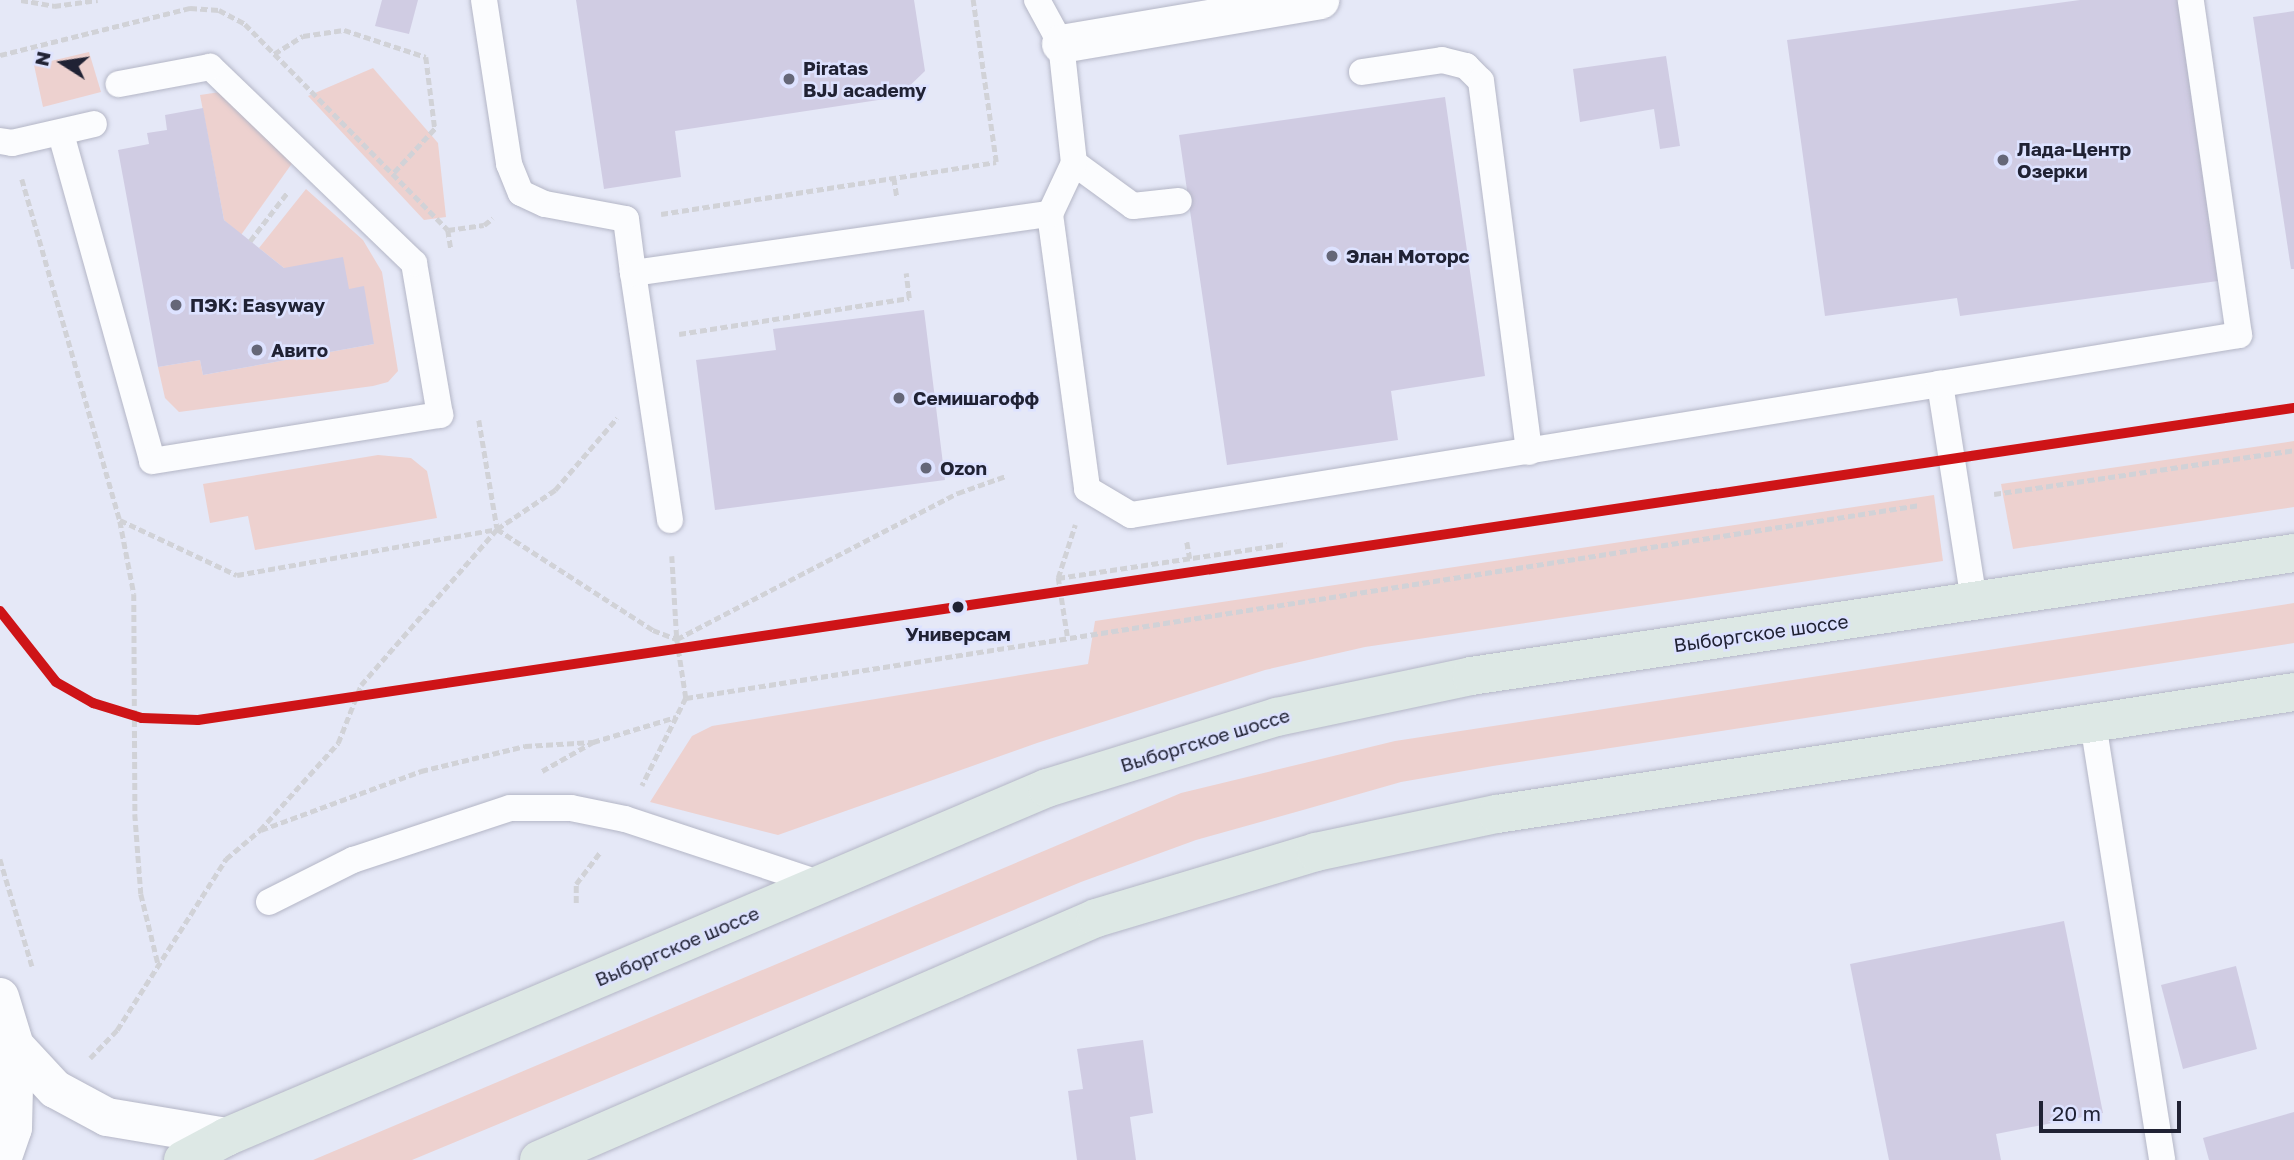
<!DOCTYPE html>
<meta charset="utf-8">
<style>
body{margin:0}
#map{position:relative;width:2294px;height:1160px;overflow:hidden;background:#e5e8f7;font-family:"Golos Text",sans-serif}
div>[style]{position:absolute}
.green>*{inset:0;background:#edd1cf}
.building>*{inset:0;background:#d0cce3}
.path>*{height:4.5px;margin-top:-2.25px;transform-origin:0;background:repeating-linear-gradient(90deg,#d1d2d7 0 7px,transparent 0 10.5px)}
.roads{filter:drop-shadow(0 0 2px #b4b6c6) drop-shadow(0 0 2px #b4b6c6)}
.lane>*{height:26px;margin:-13px;padding:0 13px;transform-origin:13px;border-radius:13px;background:#fbfcfe}
.street>*{height:38px;margin:-19px;padding:0 19px;transform-origin:19px;border-radius:19px;background:#fbfcfe}
.secondary>*{height:38px;margin:-19px;padding:0 19px;transform-origin:19px;border-radius:19px;background:#fbfcfe}
.primary>*{height:38px;margin:-19px;padding:0 19px;transform-origin:19px;border-radius:19px;background:#dde8e5}
.tram-1>*{height:10px;margin:-5px;padding:0 5px;transform-origin:5px;border-radius:5px;background:#ce1417}
.dots>*{width:19px;height:19px;translate:-50% -50%;box-sizing:border-box;border:4px solid #dde2ff;border-radius:50%}
span{translate:-50% -50%;white-space:nowrap;text-align:center;line-height:1.15;-webkit-text-stroke:5px #dde2ff;paint-order:stroke}
.poi-label{font-size:19px;color:#202234;font-weight:700}
.left{translate:0 -50%;text-align:left}
.street-label{font-size:19px;color:#202234}
.stop-label{font-size:19px;color:#202234;font-weight:700}
.north{position:absolute;left:28px;top:28px;width:70px;height:70px;-webkit-text-stroke:5px #dde2ff;paint-order:stroke;rotate:282deg;font-size:19px;font-weight:700;line-height:28px;text-align:center;color:#202234}
.north::after{content:'';display:block;margin:auto;width:24px;height:32px;background:#202234;clip-path:polygon(50% 0,100% 100%,50% 72%,0 100%)}
.scale{position:absolute;left:2039px;top:1101px;width:142px;height:32px;box-sizing:border-box;border:4px solid #202234;border-top:0;padding-left:9px;font-size:21px;line-height:24px;white-space:nowrap;color:#202234;-webkit-text-stroke:5px #dde2ff;paint-order:stroke}
</style>
<div id="map">
<div class="green">
<div style="clip-path:polygon(89px 52px,101px 92px,43px 107px,34px 65px)"></div>
<div style="clip-path:polygon(373px 68px,438px 143px,446px 217px,424px 220px,308px 96px)"></div>
<div style="clip-path:polygon(220px 92px,293px 162px,241px 235px,224px 220px,200px 95px)"></div>
<div style="clip-path:polygon(306px 189px,363px 240px,382px 272px,398px 371px,388px 382px,373px 386px,179px 412px,165px 398px,158px 367px,200px 360px,203px 375px,374px 344px,349px 289px,284px 268px,259px 248px)"></div>
<div style="clip-path:polygon(2294px 441px,2294px 507px,2013px 549px,2001px 484px)"></div>
<div style="clip-path:polygon(378px 455px,411px 458px,427px 471px,437px 518px,255px 550px,248px 516px,210px 523px,203px 484px)"></div>
<div style="clip-path:polygon(1934px 495px,1943px 561px,1365px 647px,1265px 670px,1037px 743px,778px 835px,650px 802px,692px 736px,712px 726px,1088px 664px,1095px 621px)"></div>
<div style="clip-path:polygon(2294px 603px,2294px 643px,1493px 766px,1401px 782px,1303px 810px,1196px 840px,1081px 882px,412px 1160px,313px 1160px,1181px 793px,1395px 741px)"></div>
</div>
<div class="building">
<div style="clip-path:polygon(382px 0,418px 0,409px 34px,375px 26px)"></div>
<div style="clip-path:polygon(576px 0,914px 0,925px 71px,898px 97px,675px 131px,681px 177px,604px 189px)"></div>
<div style="clip-path:polygon(2080px 0,2180px 0,2218px 281px,1960px 316px,1957px 298px,1825px 316px,1787px 40px)"></div>
<div style="clip-path:polygon(2294px 11px,2294px 269px,2291px 269px,2253px 17px)"></div>
<div style="clip-path:polygon(1666px 56px,1680px 146px,1660px 149px,1654px 109px,1580px 122px,1573px 69px)"></div>
<div style="clip-path:polygon(1445px 97px,1485px 376px,1391px 391px,1398px 440px,1227px 465px,1179px 135px)"></div>
<div style="clip-path:polygon(203px 108px,224px 220px,284px 268px,343px 257px,349px 289px,364px 286px,374px 344px,203px 375px,200px 360px,158px 367px,118px 150px,149px 144px,147px 133px,167px 130px,165px 115px)"></div>
<div style="clip-path:polygon(924px 310px,945px 480px,715px 510px,696px 360px,776px 350px,773px 329px)"></div>
<div style="clip-path:polygon(2064px 921px,2103px 1113px,1996px 1134px,2001px 1160px,1889px 1160px,1850px 964px)"></div>
<div style="clip-path:polygon(2236px 966px,2257px 1049px,2183px 1069px,2161px 985px)"></div>
<div style="clip-path:polygon(1143px 1040px,1153px 1113px,1130px 1117px,1136px 1160px,1077px 1160px,1068px 1091px,1083px 1089px,1077px 1049px)"></div>
<div style="clip-path:polygon(2294px 1112px,2294px 1160px,2209px 1160px,2203px 1138px)"></div>
</div>
<div class="path">
<div style="left:21px;top:0;width:34px;rotate:10deg"></div>
<div style="left:54px;top:6px;width:44px;rotate:-7.8deg"></div>
<div style="left:274px;top:54px;width:34px;rotate:-32deg"></div>
<div style="left:303px;top:36px;width:41px;rotate:-8.3deg"></div>
<div style="left:344px;top:30px;width:86px;rotate:18.2deg"></div>
<div style="left:426px;top:57px;width:73px;rotate:82.9deg"></div>
<div style="left:435px;top:129px;width:62px;rotate:133deg"></div>
<div style="left:0;top:55px;width:196px;rotate:-13.9deg"></div>
<div style="left:190px;top:8px;width:29px;rotate:4deg"></div>
<div style="left:219px;top:10px;width:30px;rotate:28deg"></div>
<div style="left:245px;top:24px;width:289px;rotate:45.4deg"></div>
<div style="left:448px;top:230px;width:19px;rotate:81deg"></div>
<div style="left:894px;top:178px;width:20px;rotate:81deg"></div>
<div style="left:22px;top:179px;width:355px;rotate:74deg"></div>
<div style="left:120px;top:520px;width:129px;rotate:25.2deg"></div>
<div style="left:237px;top:575px;width:264px;rotate:-10deg"></div>
<div style="left:497px;top:529px;width:186px;rotate:32.9deg"></div>
<div style="left:653px;top:630px;width:26px;rotate:21deg"></div>
<div style="left:677px;top:639px;width:60px;rotate:81.3deg"></div>
<div style="left:686px;top:698px;width:98px;rotate:116.6deg"></div>
<div style="left:661px;top:214px;width:339px;rotate:-8.8deg"></div>
<div style="left:996px;top:162px;width:164px;rotate:-98.1deg"></div>
<div style="left:448px;top:230px;width:36px;rotate:-8deg"></div>
<div style="left:484px;top:225px;width:11px;rotate:-38deg"></div>
<div style="left:250px;top:241px;width:61px;rotate:-52.4deg"></div>
<div style="left:679px;top:334px;width:233px;rotate:-8.9deg"></div>
<div style="left:909px;top:298px;width:25px;rotate:-97deg"></div>
<div style="left:479px;top:420px;width:109px;rotate:80.5deg"></div>
<div style="left:1994px;top:494px;width:303px;rotate:-8.3deg"></div>
<div style="left:120px;top:521px;width:74px;rotate:79.1deg"></div>
<div style="left:134px;top:594px;width:220px;rotate:89.7deg"></div>
<div style="left:135px;top:814px;width:80px;rotate:85.7deg"></div>
<div style="left:141px;top:894px;width:71px;rotate:76.2deg"></div>
<div style="left:1187px;top:542px;width:17px;rotate:80deg"></div>
<div style="left:672px;top:556px;width:83px;rotate:86.6deg"></div>
<div style="left:677px;top:639px;width:317px;rotate:-27.5deg"></div>
<div style="left:958px;top:493px;width:51px;rotate:-19.5deg"></div>
<div style="left:1058px;top:578px;width:231px;rotate:-8.5deg"></div>
<div style="left:1067px;top:636px;width:59px;rotate:-98.8deg"></div>
<div style="left:1058px;top:578px;width:56px;rotate:-72.2deg"></div>
<div style="left:686px;top:698px;width:1249px;rotate:-8.89deg"></div>
<div style="left:542px;top:771px;width:59px;rotate:-29.6deg"></div>
<div style="left:593px;top:742px;width:87px;rotate:-16.8deg"></div>
<div style="left:261px;top:830px;width:171px;rotate:-20.2deg"></div>
<div style="left:421px;top:771px;width:107px;rotate:-13.5deg"></div>
<div style="left:525px;top:746px;width:68px;rotate:-3.4deg"></div>
<div style="left:0;top:859px;width:112px;rotate:73.3deg"></div>
<div style="left:576px;top:903px;width:19px;rotate:-90deg"></div>
<div style="left:576px;top:884px;width:40px;rotate:-53deg"></div>
<div style="left:90px;top:1058px;width:39px;rotate:-46deg"></div>
<div style="left:117px;top:1030px;width:203px;rotate:-57.5deg"></div>
<div style="left:226px;top:859px;width:45px;rotate:-40.5deg"></div>
<div style="left:260px;top:830px;width:117px;rotate:-48.1deg"></div>
<div style="left:338px;top:743px;width:62px;rotate:-68.4deg"></div>
<div style="left:361px;top:685px;width:207px;rotate:-48.9deg"></div>
<div style="left:497px;top:529px;width:70px;rotate:-33.9deg"></div>
<div style="left:555px;top:490px;width:95px;rotate:-49.3deg"></div>
</div>
<div class="roads">
<div class="lane">
<div style="left:484px;top:0;width:166px;rotate:81.3deg"></div>
<div style="left:509px;top:164px;width:31px;rotate:68deg"></div>
<div style="left:521px;top:193px;width:26px;rotate:25deg"></div>
<div style="left:545px;top:204px;width:82px;rotate:10.5deg"></div>
<div style="left:626px;top:219px;width:54px;rotate:82.6deg"></div>
<div style="left:1362px;top:72px;width:81px;rotate:-8.5deg"></div>
<div style="left:1442px;top:60px;width:25px;rotate:14deg"></div>
<div style="left:1466px;top:66px;width:21px;rotate:45deg"></div>
<div style="left:1481px;top:81px;width:374px;rotate:82.6deg"></div>
<div style="left:61px;top:134px;width:339px;rotate:74.4deg"></div>
<div style="left:152px;top:461px;width:292px;rotate:-9.1deg"></div>
<div style="left:440px;top:415px;width:154px;rotate:-99.7deg"></div>
<div style="left:414px;top:263px;width:283px;rotate:-136.1deg"></div>
<div style="left:210px;top:67px;width:93px;rotate:169.4deg"></div>
<div style="left:0;top:141px;width:12px;rotate:9deg"></div>
<div style="left:12px;top:143px;width:84px;rotate:-13deg"></div>
<div style="left:1074px;top:163px;width:73px;rotate:36.1deg"></div>
<div style="left:1133px;top:206px;width:46px;rotate:-6.2deg"></div>
<div style="left:1050px;top:214px;width:277px;rotate:82.3deg"></div>
<div style="left:1087px;top:489px;width:51px;rotate:30.6deg"></div>
<div style="left:1131px;top:515px;width:820px;rotate:-9.2deg"></div>
<div style="left:670px;top:520px;width:250px;rotate:-98.5deg"></div>
<div style="left:633px;top:273px;width:421px;rotate:-8.1deg"></div>
<div style="left:1050px;top:214px;width:56px;rotate:-64.8deg"></div>
<div style="left:1074px;top:163px;width:120px;rotate:-96.2deg"></div>
<div style="left:1061px;top:44px;width:50px;rotate:-118.6deg"></div>
<div style="left:1974px;top:601px;width:220px;rotate:-98.9deg"></div>
<div style="left:1940px;top:384px;width:303px;rotate:-9.3deg"></div>
<div style="left:2239px;top:335px;width:338px;rotate:-98.2deg"></div>
<div style="left:2093px;top:723px;width:442px;rotate:81deg"></div>
<div style="left:269px;top:902px;width:94px;rotate:-26.6deg"></div>
<div style="left:353px;top:860px;width:165px;rotate:-18.3deg"></div>
<div style="left:510px;top:808px;width:61px"></div>
<div style="left:571px;top:808px;width:55px;rotate:11.5deg"></div>
<div style="left:625px;top:819px;width:207px;rotate:18.3deg"></div>
</div>
<div class="street">
<div style="left:1061px;top:44px;width:263px;rotate:-9.6deg"></div>
</div>
<div class="secondary">
<div style="left:0;top:997px;width:51px;rotate:73deg"></div>
<div style="left:15px;top:1046px;width:82px;rotate:91.4deg"></div>
<div style="left:13px;top:1128px;width:34px;rotate:109deg"></div>
<div style="left:15px;top:1046px;width:59px;rotate:47.1deg"></div>
<div style="left:55px;top:1089px;width:59px;rotate:28.3deg"></div>
<div style="left:107px;top:1117px;width:121px;rotate:9.5deg"></div>
</div>
<div class="primary">
<div style="left:183px;top:1160px;width:49px;rotate:-28.1deg"></div>
<div style="left:226px;top:1137px;width:892px;rotate:-23.03deg"></div>
<div style="left:1047px;top:788px;width:241px;rotate:-17.2deg"></div>
<div style="left:1277px;top:717px;width:198px;rotate:-11.9deg"></div>
<div style="left:1471px;top:676px;width:832px;rotate:-8.5deg"></div>
<div style="left:539px;top:1160px;width:607px;rotate:-23.48deg"></div>
<div style="left:1096px;top:918px;width:230px;rotate:-16.7deg"></div>
<div style="left:1316px;top:852px;width:185px;rotate:-11.9deg"></div>
<div style="left:1497px;top:814px;width:806px;rotate:-8.7deg"></div>
</div>
</div>
<div class="tram-1">
<div style="left:0;top:611px;width:90px;rotate:51.7deg"></div>
<div style="left:56px;top:682px;width:43px;rotate:29.6deg"></div>
<div style="left:93px;top:703px;width:51px;rotate:17deg"></div>
<div style="left:142px;top:718px;width:56px;rotate:2deg"></div>
<div style="left:198px;top:720px;width:2119px;rotate:-8.47deg"></div>
</div>
<div class="dots">
<div style="left:789px;top:79px;background:#656778"></div>
<div style="left:2003px;top:160px;background:#656778"></div>
<div style="left:1332px;top:256px;background:#656778"></div>
<div style="left:176px;top:305px;background:#656778"></div>
<div style="left:257px;top:350px;background:#656778"></div>
<div style="left:899px;top:398px;background:#656778"></div>
<div style="left:926px;top:468px;background:#656778"></div>
<div style="left:958px;top:607px;background:#202234"></div>
</div>
<div class="poi-label">
<span class="left" style="left:803px;top:79px">Piratas<br>BJJ academy</span>
<span class="left" style="left:2017px;top:160px">Лада-Центр<br>Озерки</span>
<span class="left" style="left:1346px;top:256px">Элан Моторс</span>
<span class="left" style="left:190px;top:305px">ПЭК: Easyway</span>
<span class="left" style="left:271px;top:350px">Авито</span>
<span class="left" style="left:913px;top:398px">Семишагофф</span>
<span class="left" style="left:940px;top:468px">Ozon</span>
</div>
<div class="street-label">
<span style="left:1761px;top:633px;rotate:-8deg">Выборгское шоссе</span>
<span style="left:1205px;top:740px;rotate:-17deg">Выборгское шоссе</span>
<span style="left:677px;top:946px;rotate:-23deg">Выборгское шоссе</span>
</div>
<div class="stop-label">
<span style="left:958px;top:634px">Универсам</span>
</div>
<div class="north">N</div>
<div class="scale">20 m</div>
</div>
